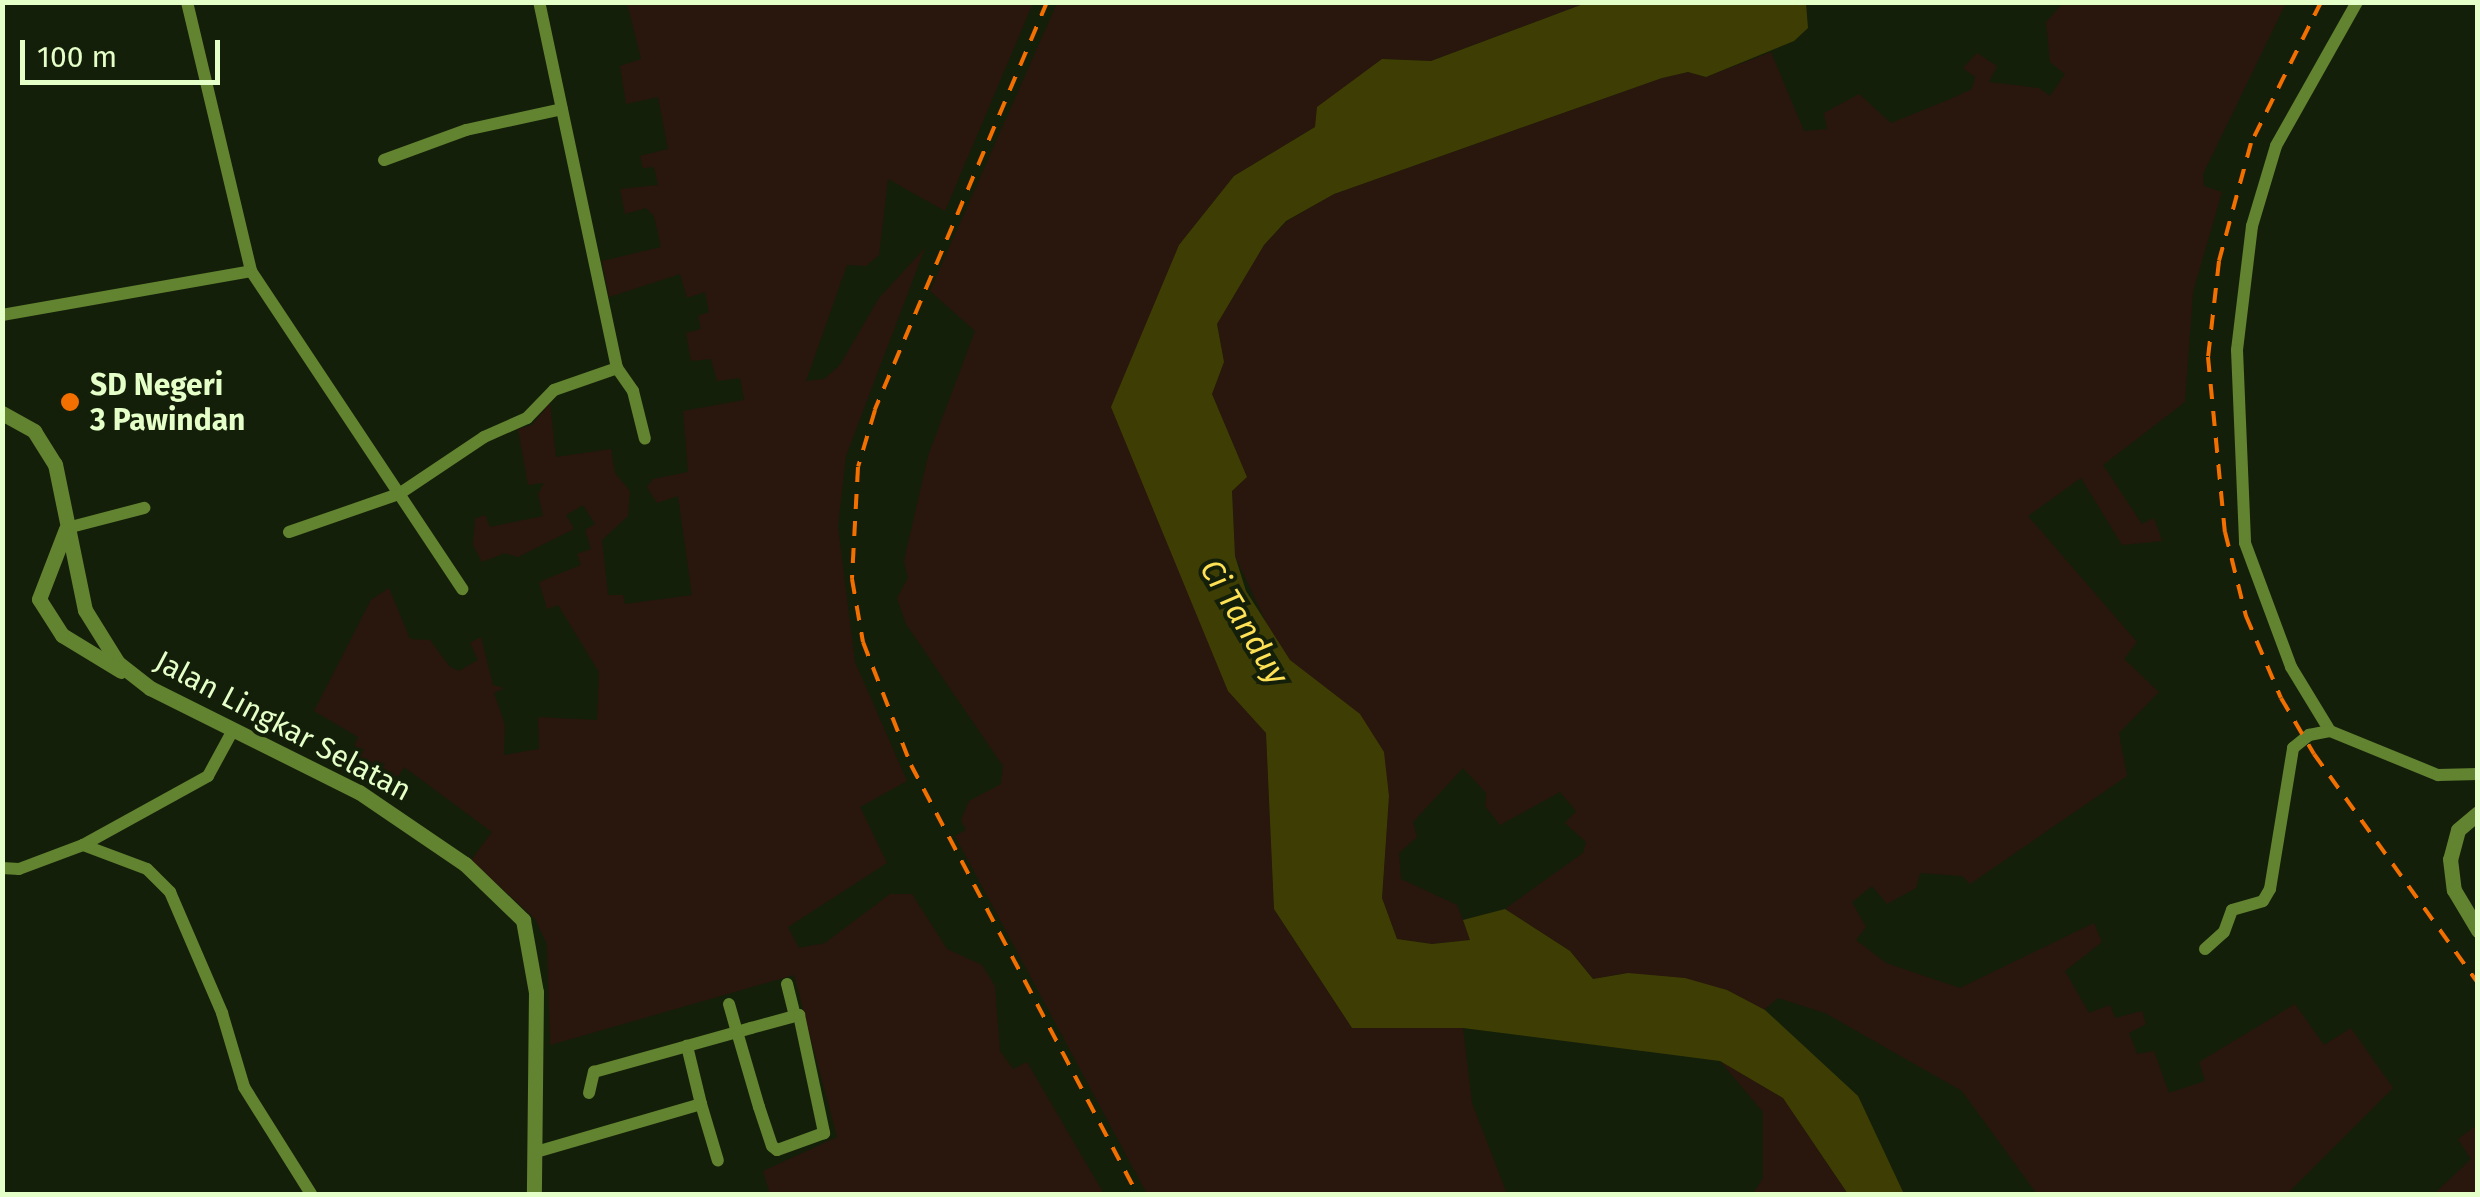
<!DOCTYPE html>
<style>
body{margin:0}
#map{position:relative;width:2480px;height:1197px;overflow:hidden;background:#141f0a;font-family:"Fira Sans",sans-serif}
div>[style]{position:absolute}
.green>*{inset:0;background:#29160c}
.water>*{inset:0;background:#3e3e04}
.minor>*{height:12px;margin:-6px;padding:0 6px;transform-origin:6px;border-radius:6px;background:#628330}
.tertiary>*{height:15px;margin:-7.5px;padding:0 7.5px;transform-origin:7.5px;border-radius:7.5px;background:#628330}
.rail>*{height:4px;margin-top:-2px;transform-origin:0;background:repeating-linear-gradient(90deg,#f37000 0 15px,transparent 0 27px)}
.dots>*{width:28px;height:28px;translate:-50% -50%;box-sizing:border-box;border:5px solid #141f0a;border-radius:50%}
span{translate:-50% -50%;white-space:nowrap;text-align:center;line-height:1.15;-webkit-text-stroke:8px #141f0a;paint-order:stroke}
.poi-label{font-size:30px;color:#e5ffc8;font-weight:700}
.left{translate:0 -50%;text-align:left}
.street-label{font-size:30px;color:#e5ffc8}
.water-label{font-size:32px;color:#ffe156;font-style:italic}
.frame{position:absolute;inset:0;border:5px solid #e5ffc8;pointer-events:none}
.scale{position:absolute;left:20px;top:40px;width:200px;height:45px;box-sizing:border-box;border:5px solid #e5ffc8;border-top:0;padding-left:12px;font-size:30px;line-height:35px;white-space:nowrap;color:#e5ffc8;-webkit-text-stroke:8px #141f0a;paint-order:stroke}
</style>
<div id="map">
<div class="green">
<div style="clip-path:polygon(627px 3px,1033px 3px,945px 211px,888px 179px,879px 255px,866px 266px,847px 265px,806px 381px,824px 379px,840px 365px,879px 298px,925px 248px,846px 456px,838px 526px,855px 662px,907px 781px,860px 807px,887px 863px,788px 927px,799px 948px,825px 943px,890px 894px,912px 894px,947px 949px,982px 965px,995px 986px,1000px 1051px,1013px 1069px,1027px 1062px,1104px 1194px,770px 1194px,763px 1171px,837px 1137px,794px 975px,550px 1045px,547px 944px,535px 919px,471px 860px,492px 832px,404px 767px,391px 788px,345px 768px,358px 737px,314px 711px,371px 600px,389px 588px,410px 639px,430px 640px,450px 667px,459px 671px,478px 660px,470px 643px,481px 637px,493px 685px,504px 688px,494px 693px,505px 725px,504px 755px,539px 749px,538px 717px,597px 720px,599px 672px,558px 605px,547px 609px,539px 582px,581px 565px,577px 554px,591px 549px,585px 530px,595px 524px,583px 505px,566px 515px,574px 529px,518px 557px,505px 553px,482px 562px,473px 545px,475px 519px,485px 515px,490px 527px,543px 516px,538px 494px,544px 483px,528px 485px,518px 429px,532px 425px,550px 403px,556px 457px,611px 449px,615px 473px,630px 491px,628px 516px,602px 540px,608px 595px,623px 595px,625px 604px,692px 595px,678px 496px,657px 503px,647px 487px,653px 479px,688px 472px,683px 411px,744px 400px,740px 378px,717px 381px,711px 359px,691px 361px,686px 333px,701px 329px,698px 316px,709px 312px,705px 292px,687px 298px,680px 274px,609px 297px,602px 261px,661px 247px,654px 216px,646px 208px,625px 214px,620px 189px,658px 185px,654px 167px,643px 168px,640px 156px,668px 149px,658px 97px,626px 104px,620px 66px,641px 59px)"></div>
<div style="clip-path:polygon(1057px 3px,1586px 3px,1431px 61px,1382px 59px,1315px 127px,1234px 176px,1179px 245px,1228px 690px,1266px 733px,1274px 909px,1352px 1028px,1463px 1028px,1472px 1103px,1507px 1194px,1147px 1194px,955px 836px,966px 830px,961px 820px,969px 801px,1001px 784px,1003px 766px,906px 624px,897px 598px,908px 578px,904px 561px,928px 456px,975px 331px,930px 291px)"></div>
<div style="clip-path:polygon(2063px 3px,2286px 3px,2203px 174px,2204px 186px,2222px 192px,2193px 292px,2185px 402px,2103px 465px,2142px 524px,2154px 518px,2162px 541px,2122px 545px,2081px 478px,2028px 516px,2137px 642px,2124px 659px,2159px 692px,2119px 733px,2127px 776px,1970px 884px,1962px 876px,1920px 873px,1916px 888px,1887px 904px,1872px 886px,1852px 902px,1866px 927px,1856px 940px,1886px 963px,1960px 988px,2094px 923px,2102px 942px,2065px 971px,2089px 1013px,2110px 1005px,2115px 1018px,2142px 1011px,2146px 1024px,2129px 1033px,2137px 1054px,2154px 1051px,2169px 1093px,2205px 1081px,2199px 1062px,2295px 1004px,2324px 1045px,2351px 1028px,2393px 1088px,2287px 1194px,2037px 1194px,1962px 1091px,1825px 1013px,1778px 998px,1764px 1010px,1727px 990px,1628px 973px,1593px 979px,1570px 951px,1505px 909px,1583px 853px,1586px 842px,1565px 823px,1576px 811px,1560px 792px,1500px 825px,1485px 806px,1486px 793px,1463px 768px,1413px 822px,1417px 837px,1399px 853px,1401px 879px,1457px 905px,1471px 940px,1432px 944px,1397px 939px,1382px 898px,1389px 796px,1324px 688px,1290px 660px,1271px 633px,1235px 556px,1232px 491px,1247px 477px,1212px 394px,1224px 362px,1217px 324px,1264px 245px,1287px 221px,1334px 194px,1662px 78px,1688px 72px,1706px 77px,1771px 52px,1804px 131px,1827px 129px,1824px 113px,1859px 94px,1891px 123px,1948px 100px,1972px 89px,1975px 77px,1963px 68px,1977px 53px,1997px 66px,1989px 82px,2039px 88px,2050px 96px,2065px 74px,2050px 62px,2046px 22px)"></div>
<div style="clip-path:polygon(1720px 1061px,1783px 1098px,1848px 1194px,1753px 1194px,1763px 1178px,1763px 1112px)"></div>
<div style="clip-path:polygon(2477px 1125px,2477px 1194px,2434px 1194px,2471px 1159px,2458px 1139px)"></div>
</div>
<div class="water">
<div style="clip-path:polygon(1586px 3px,1806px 3px,1808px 28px,1794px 41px,1706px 77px,1688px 72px,1662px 78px,1334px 194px,1286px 221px,1264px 245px,1217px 324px,1224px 362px,1212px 394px,1247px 477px,1232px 491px,1235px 556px,1246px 591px,1290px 660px,1360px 714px,1384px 752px,1389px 796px,1382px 898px,1397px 939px,1432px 944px,1470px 940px,1463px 920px,1505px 909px,1570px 951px,1593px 979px,1628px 973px,1685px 978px,1727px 990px,1765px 1010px,1858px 1096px,1904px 1194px,1848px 1194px,1783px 1098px,1720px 1061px,1463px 1028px,1352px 1028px,1274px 909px,1266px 733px,1228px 691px,1111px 407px,1179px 245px,1234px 176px,1315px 127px,1317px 107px,1382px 59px,1431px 61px)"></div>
</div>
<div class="minor">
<div style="left:187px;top:2px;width:277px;rotate:76.6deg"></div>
<div style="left:2357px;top:2px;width:165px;rotate:119.4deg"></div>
<div style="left:2276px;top:146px;width:84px;rotate:106.7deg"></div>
<div style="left:2252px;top:226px;width:125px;rotate:96.9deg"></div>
<div style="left:2237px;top:350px;width:193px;rotate:87.6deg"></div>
<div style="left:2245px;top:543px;width:132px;rotate:69.6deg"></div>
<div style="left:2291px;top:667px;width:75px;rotate:58.6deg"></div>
<div style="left:2330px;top:731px;width:117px;rotate:22.2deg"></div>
<div style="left:2438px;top:775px;width:40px;rotate:-1.4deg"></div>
<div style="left:384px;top:160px;width:87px;rotate:-20.1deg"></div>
<div style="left:466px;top:130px;width:98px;rotate:-12.3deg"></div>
<div style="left:2px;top:315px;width:253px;rotate:-10deg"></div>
<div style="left:251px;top:271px;width:382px;rotate:56.4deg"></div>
<div style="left:617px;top:368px;width:28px;rotate:55deg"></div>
<div style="left:633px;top:391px;width:49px;rotate:76deg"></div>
<div style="left:67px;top:528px;width:80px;rotate:-14.6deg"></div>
<div style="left:289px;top:532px;width:116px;rotate:-19.1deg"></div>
<div style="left:399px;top:494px;width:102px;rotate:-33.8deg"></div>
<div style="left:484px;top:437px;width:47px;rotate:-23.8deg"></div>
<div style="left:527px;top:418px;width:39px;rotate:-46deg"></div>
<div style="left:554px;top:390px;width:67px;rotate:-19.2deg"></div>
<div style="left:617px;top:368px;width:374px;rotate:-102deg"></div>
<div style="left:83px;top:845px;width:143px;rotate:-28.9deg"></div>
<div style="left:208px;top:776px;width:52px;rotate:-61.5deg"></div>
<div style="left:2px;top:868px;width:17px;rotate:3deg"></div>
<div style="left:19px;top:869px;width:68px;rotate:-20.6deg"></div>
<div style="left:83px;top:845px;width:68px;rotate:20.6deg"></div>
<div style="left:147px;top:869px;width:33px;rotate:45deg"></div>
<div style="left:170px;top:892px;width:132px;rotate:66.7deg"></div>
<div style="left:222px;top:1013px;width:77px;rotate:73.4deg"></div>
<div style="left:244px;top:1087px;width:126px;rotate:57.9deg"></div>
<div style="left:2205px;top:949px;width:25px;rotate:-42deg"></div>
<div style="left:2224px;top:932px;width:23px;rotate:-70deg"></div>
<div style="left:2232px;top:910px;width:32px;rotate:-16deg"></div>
<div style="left:2263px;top:901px;width:14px;rotate:-60deg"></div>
<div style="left:2270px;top:889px;width:143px;rotate:-80.7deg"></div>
<div style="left:2293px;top:748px;width:21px;rotate:-39deg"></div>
<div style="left:2309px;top:735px;width:21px;rotate:-11deg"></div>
<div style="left:787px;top:984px;width:33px;rotate:76deg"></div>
<div style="left:589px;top:1093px;width:22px;rotate:-77deg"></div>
<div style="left:594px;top:1072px;width:97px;rotate:-15.6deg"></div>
<div style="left:701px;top:1104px;width:59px;rotate:73.4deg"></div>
<div style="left:536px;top:1152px;width:172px;rotate:-16.2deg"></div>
<div style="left:701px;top:1104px;width:60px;rotate:-103.6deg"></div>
<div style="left:687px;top:1046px;width:52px;rotate:-15.6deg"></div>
<div style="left:737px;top:1032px;width:15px;rotate:-16deg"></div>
<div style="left:751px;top:1028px;width:50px;rotate:-15.2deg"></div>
<div style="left:799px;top:1015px;width:121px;rotate:78deg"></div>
<div style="left:824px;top:1133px;width:50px;rotate:160.1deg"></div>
<div style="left:777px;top:1150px;width:6px;rotate:-141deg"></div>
<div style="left:772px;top:1146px;width:41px;rotate:-108.4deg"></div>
<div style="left:759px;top:1107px;width:78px;rotate:-106.3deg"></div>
<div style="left:737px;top:1032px;width:29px;rotate:-106deg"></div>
</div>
<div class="tertiary">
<div style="left:2px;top:413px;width:37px;rotate:29deg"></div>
<div style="left:34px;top:431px;width:39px;rotate:58deg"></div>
<div style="left:55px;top:464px;width:149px;rotate:78.4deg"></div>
<div style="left:85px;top:610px;width:62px;rotate:58.1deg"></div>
<div style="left:118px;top:663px;width:41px;rotate:38deg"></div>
<div style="left:150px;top:688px;width:233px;rotate:26.5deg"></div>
<div style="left:359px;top:792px;width:128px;rotate:34.2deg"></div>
<div style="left:465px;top:864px;width:81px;rotate:44deg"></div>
<div style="left:523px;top:920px;width:73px;rotate:79.8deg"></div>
<div style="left:536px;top:992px;width:202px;rotate:90.6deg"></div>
<div style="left:66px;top:529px;width:75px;rotate:111.1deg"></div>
<div style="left:39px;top:599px;width:43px;rotate:57.4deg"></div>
<div style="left:62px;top:635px;width:69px;rotate:31.4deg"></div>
<div style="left:2478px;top:813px;width:26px;rotate:140deg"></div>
<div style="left:2458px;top:830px;width:30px;rotate:105deg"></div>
<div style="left:2450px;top:859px;width:31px;rotate:83deg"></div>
<div style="left:2454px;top:890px;width:47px;rotate:59deg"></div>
</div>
<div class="rail">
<div style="left:1047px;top:2px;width:443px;rotate:112.9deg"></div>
<div style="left:875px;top:410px;width:59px;rotate:106.6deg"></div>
<div style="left:858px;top:467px;width:112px;rotate:93.1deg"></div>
<div style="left:852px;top:579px;width:64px;rotate:80.1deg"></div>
<div style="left:863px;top:642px;width:132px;rotate:68.7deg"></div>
<div style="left:911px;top:765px;width:485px;rotate:62.2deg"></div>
<div style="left:2321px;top:2px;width:157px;rotate:116.4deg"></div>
<div style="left:2251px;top:143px;width:122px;rotate:105.2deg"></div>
<div style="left:2219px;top:261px;width:97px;rotate:96.5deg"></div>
<div style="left:2208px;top:357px;width:176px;rotate:84.5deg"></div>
<div style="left:2225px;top:532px;width:87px;rotate:76deg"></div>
<div style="left:2246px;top:616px;width:89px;rotate:66.9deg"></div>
<div style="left:2281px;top:698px;width:65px;rotate:59.5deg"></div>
<div style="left:2314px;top:754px;width:282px;rotate:54.4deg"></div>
</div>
<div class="dots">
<div style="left:70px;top:402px;background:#f37000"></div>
</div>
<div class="poi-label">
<span class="left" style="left:90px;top:402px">SD Negeri<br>3 Pawindan</span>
</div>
<div class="street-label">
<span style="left:283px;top:726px;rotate:28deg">Jalan Lingkar Selatan</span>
</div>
<div class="water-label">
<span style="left:1244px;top:622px;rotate:59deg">Ci Tanduy</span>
</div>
<div class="frame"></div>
<div class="scale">100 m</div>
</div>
